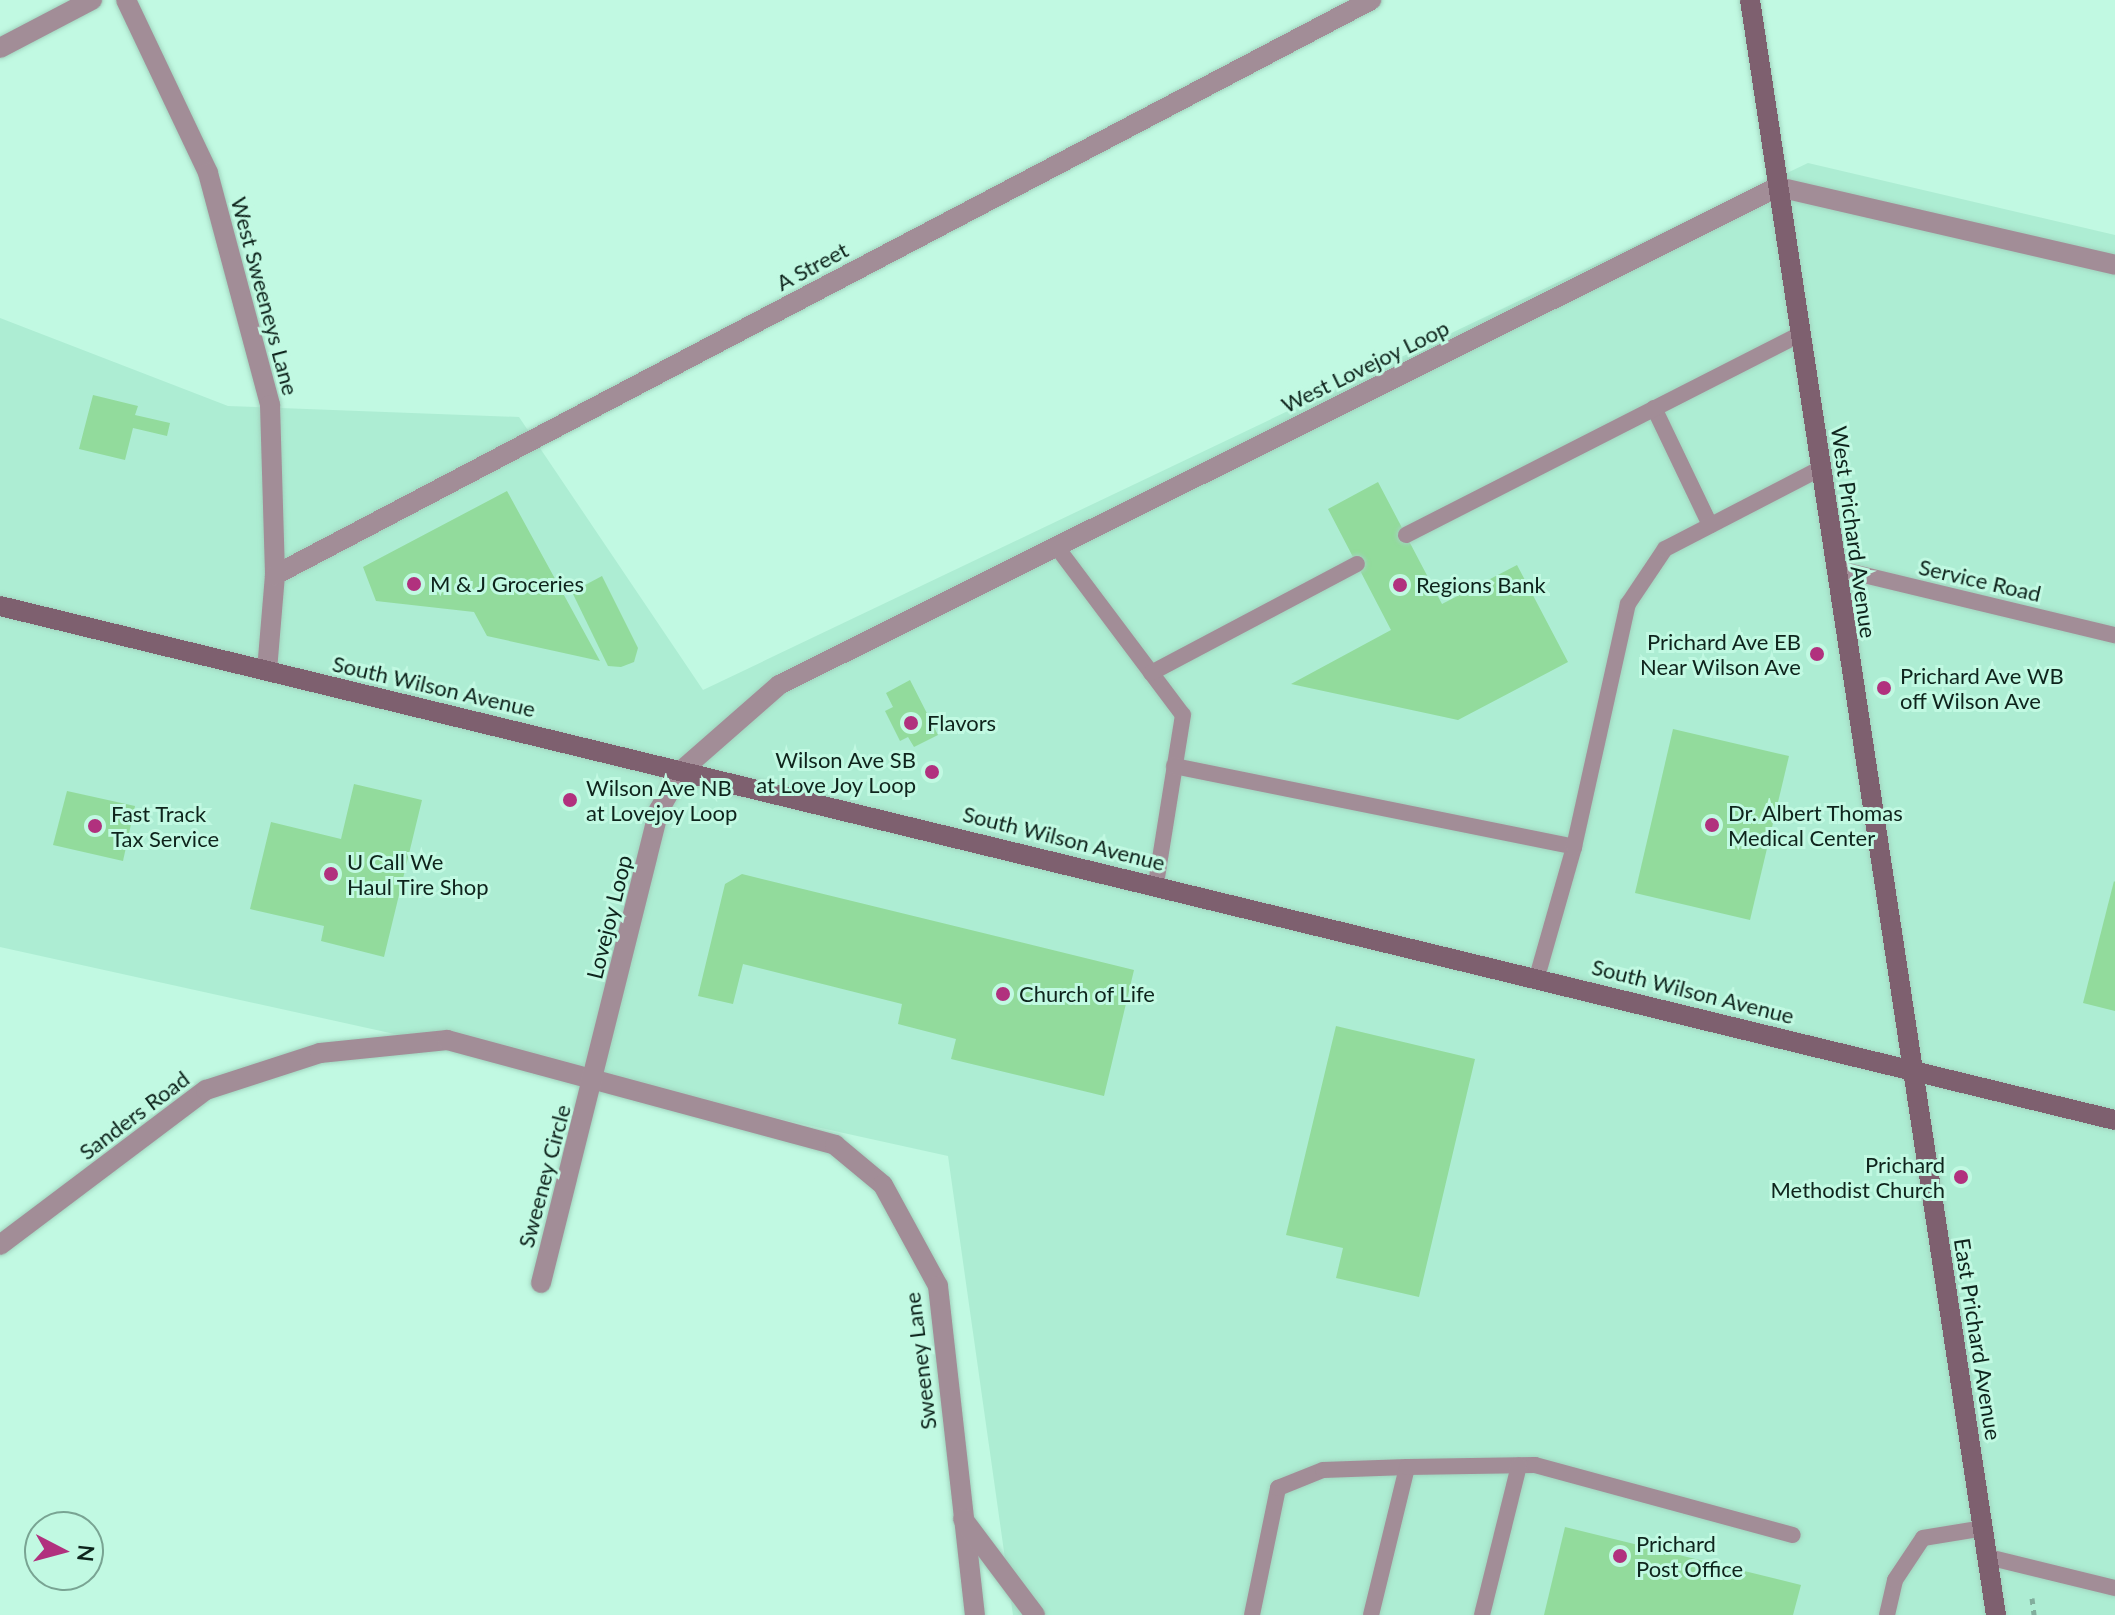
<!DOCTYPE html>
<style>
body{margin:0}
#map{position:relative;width:2115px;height:1615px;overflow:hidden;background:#c1f9e2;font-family:Lato,sans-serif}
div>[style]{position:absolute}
.built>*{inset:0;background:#adedd3}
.building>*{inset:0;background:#92db9c}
.path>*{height:5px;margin-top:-2.5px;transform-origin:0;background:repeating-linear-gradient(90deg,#82ae9d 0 6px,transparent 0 12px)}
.roads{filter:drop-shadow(0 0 2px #a1d3be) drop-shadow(0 0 2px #a1d3be)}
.lane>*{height:16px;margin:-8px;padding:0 8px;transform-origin:8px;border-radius:8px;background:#a28d97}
.street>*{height:20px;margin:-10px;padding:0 10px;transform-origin:10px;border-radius:10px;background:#a28d97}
.secondary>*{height:20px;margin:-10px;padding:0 10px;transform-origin:10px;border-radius:10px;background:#7e606f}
.dots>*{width:22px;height:22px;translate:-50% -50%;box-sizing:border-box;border:4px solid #c1f9e2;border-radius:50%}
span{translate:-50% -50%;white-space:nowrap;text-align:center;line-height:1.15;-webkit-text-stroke:6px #c1f9e2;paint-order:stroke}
.street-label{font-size:22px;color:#0e241c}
.poi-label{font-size:22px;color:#0e241c}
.left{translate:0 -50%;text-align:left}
.right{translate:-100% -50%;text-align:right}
.north{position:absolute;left:24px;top:1511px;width:80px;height:80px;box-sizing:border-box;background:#c1f9e2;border:2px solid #79a493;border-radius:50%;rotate:96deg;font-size:22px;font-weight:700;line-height:32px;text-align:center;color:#0e241c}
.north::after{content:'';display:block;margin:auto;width:28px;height:36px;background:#b1317e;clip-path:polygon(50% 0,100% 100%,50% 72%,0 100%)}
</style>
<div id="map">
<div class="built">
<div style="clip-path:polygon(1808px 163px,2115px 235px,2115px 1615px,1013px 1615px,948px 1156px,0 947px,0 318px,228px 406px,519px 417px,703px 690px)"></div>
</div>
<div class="building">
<div style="clip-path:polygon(93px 395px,138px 406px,135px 415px,170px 423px,167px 436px,133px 428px,125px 460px,79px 449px)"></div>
<div style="clip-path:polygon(1378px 482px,1442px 604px,1517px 565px,1568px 662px,1458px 720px,1291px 684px,1391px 630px,1328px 509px)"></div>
<div style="clip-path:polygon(507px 491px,600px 661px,487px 636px,474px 612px,376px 601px,363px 567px)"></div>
<div style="clip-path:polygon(602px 576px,638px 648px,634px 662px,621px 667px,608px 666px,572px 592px)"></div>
<div style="clip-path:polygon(910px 680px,938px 735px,914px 747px,908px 737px,900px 741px,885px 711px,893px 707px,886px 693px)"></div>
<div style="clip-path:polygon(1673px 729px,1789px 756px,1750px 920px,1635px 893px)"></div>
<div style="clip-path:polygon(354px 784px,422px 800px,384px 957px,321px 941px,324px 926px,250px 909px,271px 822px,341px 839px)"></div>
<div style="clip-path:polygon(67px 791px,135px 806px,123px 861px,53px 845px)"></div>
<div style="clip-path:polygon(742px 874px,1134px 970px,1104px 1096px,951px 1059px,956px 1039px,898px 1024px,902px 1004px,743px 964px,733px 1004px,698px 996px,725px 884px)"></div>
<div style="clip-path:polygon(2114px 881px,2115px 882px,2115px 1011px,2083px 1003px)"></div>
<div style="clip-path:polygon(1336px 1026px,1475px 1059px,1419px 1297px,1336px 1278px,1343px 1248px,1286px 1235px)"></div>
<div style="clip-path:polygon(1565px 1527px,1801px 1585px,1793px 1615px,1544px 1615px)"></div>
</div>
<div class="path">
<div style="left:2032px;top:1598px;width:17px;rotate:83deg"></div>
</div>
<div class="roads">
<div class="lane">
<div style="left:1654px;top:408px;width:130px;rotate:64.4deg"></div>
<div style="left:1406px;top:535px;width:442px;rotate:-27deg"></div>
<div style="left:1056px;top:546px;width:211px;rotate:53.1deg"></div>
<div style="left:1183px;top:715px;width:171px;rotate:99.1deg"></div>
<div style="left:1835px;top:568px;width:288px;rotate:13.5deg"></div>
<div style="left:1151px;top:673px;width:233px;rotate:-27.9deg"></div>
<div style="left:1174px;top:766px;width:408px;rotate:11.4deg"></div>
<div style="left:1537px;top:977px;width:135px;rotate:-74.1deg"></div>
<div style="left:1574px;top:847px;width:249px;rotate:-77.5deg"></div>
<div style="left:1628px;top:604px;width:66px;rotate:-56.1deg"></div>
<div style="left:1665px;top:549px;width:176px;rotate:-27.4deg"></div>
<div style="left:1988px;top:1557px;width:131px;rotate:13.7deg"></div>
<div style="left:1252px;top:1615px;width:130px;rotate:-78.4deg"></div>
<div style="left:1278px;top:1488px;width:48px;rotate:-21.8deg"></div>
<div style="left:1323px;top:1470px;width:84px;rotate:-2deg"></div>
<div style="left:1371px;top:1615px;width:152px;rotate:-76.3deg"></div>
<div style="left:1407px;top:1467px;width:128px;rotate:-0.9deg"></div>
<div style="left:1535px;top:1465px;width:267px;rotate:15.2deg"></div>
<div style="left:1482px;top:1615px;width:154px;rotate:-76.1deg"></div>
<div style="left:1887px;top:1615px;width:36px;rotate:-77deg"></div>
<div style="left:1895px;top:1580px;width:50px;rotate:-56.3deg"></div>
<div style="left:1923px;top:1538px;width:62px;rotate:-9.3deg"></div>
</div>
<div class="street">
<div style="left:126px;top:0;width:191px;rotate:64.6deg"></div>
<div style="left:208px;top:173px;width:240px;rotate:75deg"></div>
<div style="left:270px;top:405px;width:170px;rotate:88.3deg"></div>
<div style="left:275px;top:575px;width:96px;rotate:94.8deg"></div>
<div style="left:0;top:48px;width:104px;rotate:-27.6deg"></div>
<div style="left:275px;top:575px;width:1238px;rotate:-27.68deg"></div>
<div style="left:0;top:1245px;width:258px;rotate:-37deg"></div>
<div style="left:206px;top:1090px;width:120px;rotate:-18deg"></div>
<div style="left:320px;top:1053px;width:128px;rotate:-5.8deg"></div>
<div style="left:447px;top:1040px;width:402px;rotate:15.1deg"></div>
<div style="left:835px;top:1145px;width:62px;rotate:39.8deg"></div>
<div style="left:883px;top:1185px;width:115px;rotate:61.4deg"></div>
<div style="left:938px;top:1286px;width:331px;rotate:83.6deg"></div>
<div style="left:541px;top:1283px;width:487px;rotate:-76deg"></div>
<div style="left:659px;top:810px;width:46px;rotate:-60.1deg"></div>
<div style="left:682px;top:770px;width:129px;rotate:-41.2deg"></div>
<div style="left:779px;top:685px;width:1116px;rotate:-26.5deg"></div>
<div style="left:1778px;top:187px;width:346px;rotate:13deg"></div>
<div style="left:963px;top:1519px;width:120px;rotate:53.1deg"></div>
</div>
<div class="secondary">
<div style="left:1750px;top:0;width:1634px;rotate:81.34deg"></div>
<div style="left:0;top:606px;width:2177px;rotate:13.66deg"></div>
</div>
</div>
<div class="dots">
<div style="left:414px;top:584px;background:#b1317e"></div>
<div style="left:1400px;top:585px;background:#b1317e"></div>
<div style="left:1817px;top:654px;background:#b1317e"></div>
<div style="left:1884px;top:688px;background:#b1317e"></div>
<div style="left:911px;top:723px;background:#b1317e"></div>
<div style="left:932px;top:772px;background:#b1317e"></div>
<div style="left:570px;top:800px;background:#b1317e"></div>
<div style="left:1712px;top:825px;background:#b1317e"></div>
<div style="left:95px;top:826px;background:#b1317e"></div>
<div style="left:331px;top:874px;background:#b1317e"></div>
<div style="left:1003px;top:994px;background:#b1317e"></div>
<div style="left:1961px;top:1177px;background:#b1317e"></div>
<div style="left:1620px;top:1556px;background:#b1317e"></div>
</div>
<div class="street-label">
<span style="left:812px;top:266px;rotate:-28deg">A Street</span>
<span style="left:265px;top:296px;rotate:75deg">West Sweeneys Lane</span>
<span style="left:1365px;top:366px;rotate:-26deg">West Lovejoy Loop</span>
<span style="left:1854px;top:532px;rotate:82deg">West Prichard Avenue</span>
<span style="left:1980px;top:580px;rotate:13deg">Service Road</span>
<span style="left:434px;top:686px;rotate:13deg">South Wilson Avenue</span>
<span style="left:1064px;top:838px;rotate:14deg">South Wilson Avenue</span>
<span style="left:609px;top:917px;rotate:-76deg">Lovejoy Loop</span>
<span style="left:1693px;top:991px;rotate:14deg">South Wilson Avenue</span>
<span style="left:134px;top:1115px;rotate:-37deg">Sanders Road</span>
<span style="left:544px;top:1176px;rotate:-75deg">Sweeney Circle</span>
<span style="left:1978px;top:1339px;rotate:81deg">East Prichard Avenue</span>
<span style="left:920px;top:1361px;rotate:-97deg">Sweeney Lane</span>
</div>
<div class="poi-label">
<span class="left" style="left:430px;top:584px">M &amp; J Groceries</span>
<span class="left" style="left:1416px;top:585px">Regions Bank</span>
<span class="right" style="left:1801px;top:654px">Prichard Ave EB<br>Near Wilson Ave</span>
<span class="left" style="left:1900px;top:688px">Prichard Ave WB<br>off Wilson Ave</span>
<span class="left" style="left:927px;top:723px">Flavors</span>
<span class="right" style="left:916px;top:772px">Wilson Ave SB<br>at Love Joy Loop</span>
<span class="left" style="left:586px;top:800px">Wilson Ave NB<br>at Lovejoy Loop</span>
<span class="left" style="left:1728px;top:825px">Dr. Albert Thomas<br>Medical Center</span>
<span class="left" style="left:111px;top:826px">Fast Track<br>Tax Service</span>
<span class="left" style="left:347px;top:874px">U Call We<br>Haul Tire Shop</span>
<span class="left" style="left:1019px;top:994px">Church of Life</span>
<span class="right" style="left:1945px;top:1177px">Prichard<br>Methodist Church</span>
<span class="left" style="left:1636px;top:1556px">Prichard<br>Post Office</span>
</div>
<div class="north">N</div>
</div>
